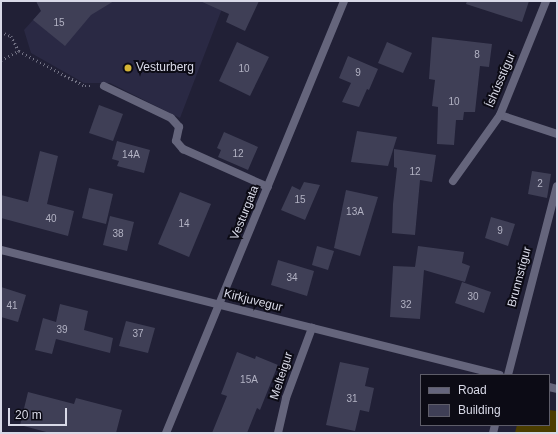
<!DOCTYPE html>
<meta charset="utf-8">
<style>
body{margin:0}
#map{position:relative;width:558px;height:434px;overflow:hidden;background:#212036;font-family:Helvetica,sans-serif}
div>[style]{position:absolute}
.built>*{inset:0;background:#2a2944}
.green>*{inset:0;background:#4b3d00}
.building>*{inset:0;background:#3f3f56}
.path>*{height:2.5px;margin-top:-1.25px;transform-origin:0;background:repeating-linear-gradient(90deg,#727284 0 1px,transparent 0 4px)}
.lane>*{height:8px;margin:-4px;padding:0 4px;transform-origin:4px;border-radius:4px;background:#65657c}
.street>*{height:8px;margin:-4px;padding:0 4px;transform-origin:4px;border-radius:4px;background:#65657c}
.dots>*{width:11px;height:11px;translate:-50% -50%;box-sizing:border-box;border:2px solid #0c0b15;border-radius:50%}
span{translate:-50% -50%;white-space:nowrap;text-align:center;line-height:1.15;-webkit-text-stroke:4px #0c0b15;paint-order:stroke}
.number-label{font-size:10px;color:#b2b2c3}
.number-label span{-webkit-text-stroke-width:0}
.poi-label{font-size:12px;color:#d8d9e7}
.left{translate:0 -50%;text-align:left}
.street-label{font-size:12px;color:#d8d9e7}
.frame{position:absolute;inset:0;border:2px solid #d8d9e7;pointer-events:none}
.legend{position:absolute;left:420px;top:374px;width:130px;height:52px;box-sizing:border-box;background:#0c0b15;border:1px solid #5e5d69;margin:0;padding:5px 7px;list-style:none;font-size:12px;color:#d8d9e7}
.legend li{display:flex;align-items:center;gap:8px;height:20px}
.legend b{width:20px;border:1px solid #5e5d69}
.scale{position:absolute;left:8px;top:408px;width:59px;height:18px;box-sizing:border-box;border:2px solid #d8d9e7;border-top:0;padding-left:5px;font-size:12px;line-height:14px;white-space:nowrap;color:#d8d9e7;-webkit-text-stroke:3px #0c0b15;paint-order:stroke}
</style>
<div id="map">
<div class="built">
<div style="clip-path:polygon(36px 1px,225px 1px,180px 118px,110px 83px,84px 83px,31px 53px,24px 30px,41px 11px)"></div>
</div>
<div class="green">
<div style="clip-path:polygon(549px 410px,557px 411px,557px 433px,515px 433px,517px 425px,549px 425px)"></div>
</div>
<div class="building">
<div style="clip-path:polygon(36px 1px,114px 1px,91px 15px,65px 46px,33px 20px,41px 11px)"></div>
<div style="clip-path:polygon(200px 1px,259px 1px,245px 31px,226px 22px,229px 14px)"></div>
<div style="clip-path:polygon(467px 1px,529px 1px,522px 22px,466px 4px)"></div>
<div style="clip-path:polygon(432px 37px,492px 44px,489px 67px,480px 66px,475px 112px,464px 112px,463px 120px,456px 120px,454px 145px,437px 144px,438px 107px,432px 106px,435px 80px,429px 79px)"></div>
<div style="clip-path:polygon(237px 42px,269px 57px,250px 96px,219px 81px)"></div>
<div style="clip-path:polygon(387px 42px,412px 53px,403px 73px,378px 63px)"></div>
<div style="clip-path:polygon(348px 56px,378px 69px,369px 90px,367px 89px,359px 107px,342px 102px,351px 83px,339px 78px)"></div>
<div style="clip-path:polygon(99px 105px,123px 114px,113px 141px,89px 133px)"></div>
<div style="clip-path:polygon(357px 131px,397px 137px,388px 166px,351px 162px)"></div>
<div style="clip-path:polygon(224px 132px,258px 147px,248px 170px,218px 157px,221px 150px,217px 148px)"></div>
<div style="clip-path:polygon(117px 141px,150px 150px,144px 173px,117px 166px,119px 161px,112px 159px)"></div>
<div style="clip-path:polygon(394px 149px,436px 155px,432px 182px,420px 180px,415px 235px,392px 233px,393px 204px,397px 168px,394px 167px)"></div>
<div style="clip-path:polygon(40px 151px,58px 156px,47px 204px,74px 211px,68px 236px,1px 218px,1px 195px,28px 202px)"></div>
<div style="clip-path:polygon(532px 171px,551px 174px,547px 198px,528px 194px)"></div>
<div style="clip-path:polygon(304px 182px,320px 185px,305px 220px,281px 210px,292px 186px,300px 190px)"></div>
<div style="clip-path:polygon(89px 188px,113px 194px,106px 224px,82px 218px)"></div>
<div style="clip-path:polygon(346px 190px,378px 197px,360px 256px,334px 248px)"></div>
<div style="clip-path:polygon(180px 192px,211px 204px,189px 257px,158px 244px)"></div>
<div style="clip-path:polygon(110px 216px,134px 222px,127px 251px,103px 245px)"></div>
<div style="clip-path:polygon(491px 217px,515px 224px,508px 246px,485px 238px)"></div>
<div style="clip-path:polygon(317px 246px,334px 251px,328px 270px,312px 265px)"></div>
<div style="clip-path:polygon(418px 246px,464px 252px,462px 263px,470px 266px,465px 282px,424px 270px,420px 319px,390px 317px,393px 266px,417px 267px,415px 267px)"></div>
<div style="clip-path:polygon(278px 260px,314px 271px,307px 296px,271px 285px)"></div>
<div style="clip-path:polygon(462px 282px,491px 292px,484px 313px,455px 303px)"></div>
<div style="clip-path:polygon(1px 287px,26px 295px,18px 322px,1px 317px)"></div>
<div style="clip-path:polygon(60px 304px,88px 311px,84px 330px,113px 338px,110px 353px,56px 339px,52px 354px,35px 350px,43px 318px,56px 322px)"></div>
<div style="clip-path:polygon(126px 321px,155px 328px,148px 353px,119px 346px)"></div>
<div style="clip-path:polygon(237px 352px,255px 359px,256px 356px,278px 365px,260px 410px,257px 408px,247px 433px,212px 433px,227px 396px,221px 394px)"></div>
<div style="clip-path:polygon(340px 362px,369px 368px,365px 386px,374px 388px,369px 412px,360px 410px,355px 431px,326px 425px)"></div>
<div style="clip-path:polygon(28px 392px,74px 404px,76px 398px,122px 410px,116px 433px,50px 433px,20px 425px)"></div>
</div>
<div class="path">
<div style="left:1px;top:32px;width:11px;rotate:22deg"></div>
<div style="left:11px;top:36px;width:17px;rotate:62deg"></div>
<div style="left:19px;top:51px;width:75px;rotate:27.9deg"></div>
<div style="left:85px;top:86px;width:7px"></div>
<div style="left:1px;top:60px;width:20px;rotate:-27deg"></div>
</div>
<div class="lane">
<div style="left:104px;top:86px;width:74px;rotate:25.5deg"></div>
<div style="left:171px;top:118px;width:12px;rotate:48deg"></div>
<div style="left:179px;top:127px;width:14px;rotate:102deg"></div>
<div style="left:176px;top:141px;width:11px;rotate:49deg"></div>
<div style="left:183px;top:149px;width:93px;rotate:24.1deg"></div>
</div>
<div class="street">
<div style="left:500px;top:115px;width:60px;rotate:18.4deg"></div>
<div style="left:453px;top:181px;width:81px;rotate:-54.5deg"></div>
<div style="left:500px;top:115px;width:123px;rotate:-68deg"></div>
<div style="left:1px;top:250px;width:514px;rotate:14.06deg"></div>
<div style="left:508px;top:375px;width:195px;rotate:-75.5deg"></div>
<div style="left:549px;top:387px;width:8px;rotate:14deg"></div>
<div style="left:166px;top:433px;width:467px;rotate:-67.6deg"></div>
<div style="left:278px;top:433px;width:36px;rotate:-77deg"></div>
<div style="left:286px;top:398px;width:75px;rotate:-69.6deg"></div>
<div style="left:493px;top:433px;width:8px;rotate:-76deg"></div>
</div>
<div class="dots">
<div style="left:128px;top:68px;background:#d5b535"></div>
</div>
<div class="number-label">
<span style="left:59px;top:23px">15</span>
<span style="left:477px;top:55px">8</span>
<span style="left:244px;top:69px">10</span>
<span style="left:358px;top:73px">9</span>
<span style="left:454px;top:102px">10</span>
<span style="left:238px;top:154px">12</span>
<span style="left:131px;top:155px">14A</span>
<span style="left:415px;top:172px">12</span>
<span style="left:540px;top:184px">2</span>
<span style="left:300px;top:200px">15</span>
<span style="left:355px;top:212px">13A</span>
<span style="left:51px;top:219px">40</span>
<span style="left:184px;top:224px">14</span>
<span style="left:500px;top:231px">9</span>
<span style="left:118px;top:234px">38</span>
<span style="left:292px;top:278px">34</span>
<span style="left:473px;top:297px">30</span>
<span style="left:406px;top:305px">32</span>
<span style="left:12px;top:306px">41</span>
<span style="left:62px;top:330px">39</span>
<span style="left:138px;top:334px">37</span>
<span style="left:249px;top:380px">15A</span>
<span style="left:352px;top:399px">31</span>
</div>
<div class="poi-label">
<span class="left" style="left:136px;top:68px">Vesturberg</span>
</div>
<div class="street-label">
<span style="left:501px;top:80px;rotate:-67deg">Íshússtígur</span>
<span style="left:245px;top:213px;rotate:-68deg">Vesturgata</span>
<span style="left:520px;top:277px;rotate:-75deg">Brunnstígur</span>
<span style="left:253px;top:301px;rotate:14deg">Kirkjuvegur</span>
<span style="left:282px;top:376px;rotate:-72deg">Melteigur</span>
</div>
<div class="frame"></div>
<ul class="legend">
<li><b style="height:5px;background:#65657c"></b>Road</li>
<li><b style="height:11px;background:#3f3f56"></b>Building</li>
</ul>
<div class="scale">20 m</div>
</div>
